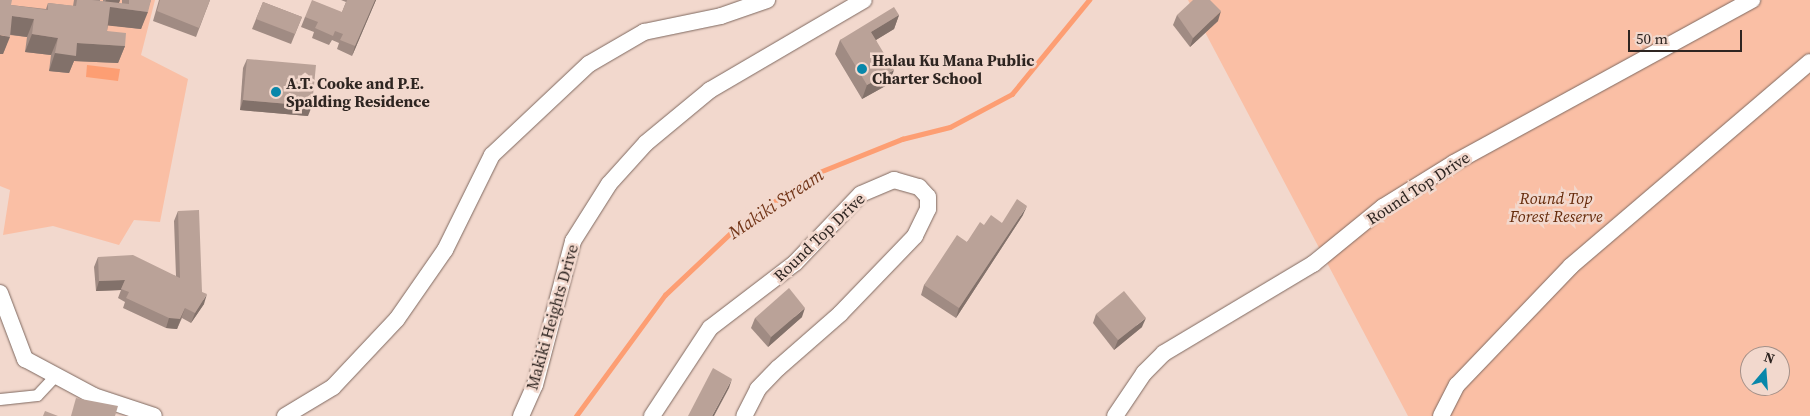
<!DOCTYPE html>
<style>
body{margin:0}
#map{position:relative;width:1810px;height:416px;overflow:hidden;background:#f2d8cd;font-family:"Source Serif 4",serif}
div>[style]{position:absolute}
.green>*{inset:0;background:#fabfa5}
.water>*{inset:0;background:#fd9e73}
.stream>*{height:4.5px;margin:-2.25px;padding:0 2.25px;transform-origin:2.25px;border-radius:2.25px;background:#fd9e73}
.roads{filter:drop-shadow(0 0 1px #7e685f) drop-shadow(0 0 1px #7e685f)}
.street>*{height:11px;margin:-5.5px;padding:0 5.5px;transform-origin:5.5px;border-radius:5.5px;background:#fff}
.secondary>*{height:16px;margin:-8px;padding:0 8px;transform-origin:8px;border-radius:8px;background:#fff}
.wall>*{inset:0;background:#a08b83}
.shaded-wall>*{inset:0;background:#82716a}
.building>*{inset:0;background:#baa298}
.dots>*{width:14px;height:14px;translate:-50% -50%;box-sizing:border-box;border:2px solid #f2d8cd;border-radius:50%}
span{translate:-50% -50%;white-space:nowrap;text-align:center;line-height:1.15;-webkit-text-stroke:5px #f2d8cd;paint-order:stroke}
.poi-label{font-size:16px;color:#2e2521;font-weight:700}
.left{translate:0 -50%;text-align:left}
.street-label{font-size:16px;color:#2e2521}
.park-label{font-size:16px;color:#652a0a;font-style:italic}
.water-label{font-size:18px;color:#733619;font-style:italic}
.north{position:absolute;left:1740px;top:346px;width:50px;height:50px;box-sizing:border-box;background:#f2d8cd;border:1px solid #a49088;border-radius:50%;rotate:18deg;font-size:14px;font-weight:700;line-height:20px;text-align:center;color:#2e2521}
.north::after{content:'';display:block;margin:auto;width:18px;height:22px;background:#0887aa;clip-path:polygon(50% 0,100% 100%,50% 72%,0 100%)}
.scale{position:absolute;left:1628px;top:30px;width:114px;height:22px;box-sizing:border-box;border:2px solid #2e2521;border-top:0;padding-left:6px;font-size:15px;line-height:18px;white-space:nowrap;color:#2e2521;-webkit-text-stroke:4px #f2d8cd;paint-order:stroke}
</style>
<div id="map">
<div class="green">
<div style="clip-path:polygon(0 0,155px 0,141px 55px,188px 79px,160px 222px,134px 220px,119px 245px,53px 226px,3px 235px,10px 190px,0 186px)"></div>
<div style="clip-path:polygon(evenodd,1188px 0,1810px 0,1810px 416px,1408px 416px,1188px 0,1750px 356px,1780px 356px,1780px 386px,1750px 386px,1750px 356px)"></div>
</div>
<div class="water">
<div style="clip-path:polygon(87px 65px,120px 69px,118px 81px,86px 77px)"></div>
</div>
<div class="stream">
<div style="left:576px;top:416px;width:150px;rotate:-53.7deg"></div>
<div style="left:665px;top:295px;width:100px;rotate:-43.4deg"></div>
<div style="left:738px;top:226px;width:95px;rotate:-33.9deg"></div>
<div style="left:817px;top:173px;width:92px;rotate:-21.8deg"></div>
<div style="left:902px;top:139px;width:49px;rotate:-14deg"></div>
<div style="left:950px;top:127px;width:70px;rotate:-28deg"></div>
<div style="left:1012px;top:94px;width:122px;rotate:-50.7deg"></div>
</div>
<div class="roads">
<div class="street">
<div style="left:0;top:399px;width:37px;rotate:-6deg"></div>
<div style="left:37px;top:395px;width:25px;rotate:-47deg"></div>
</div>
<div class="secondary">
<div style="left:0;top:293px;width:71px;rotate:69.3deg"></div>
<div style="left:25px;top:359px;width:78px;rotate:28.2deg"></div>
<div style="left:94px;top:396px;width:63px;rotate:18.4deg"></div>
<div style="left:285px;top:416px;width:56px;rotate:-31.1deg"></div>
<div style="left:333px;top:387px;width:93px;rotate:-46.7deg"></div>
<div style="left:397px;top:319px;width:84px;rotate:-55.2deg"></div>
<div style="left:445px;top:250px;width:106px;rotate:-63.7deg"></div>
<div style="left:492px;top:155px;width:133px;rotate:-43.2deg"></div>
<div style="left:589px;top:64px;width:64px;rotate:-30.2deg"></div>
<div style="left:644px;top:32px;width:79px;rotate:-11.7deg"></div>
<div style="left:721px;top:16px;width:49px;rotate:-19.2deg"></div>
<div style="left:521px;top:416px;width:34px;rotate:-66deg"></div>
<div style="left:535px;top:385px;width:149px;rotate:-75.2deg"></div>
<div style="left:573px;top:241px;width:67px;rotate:-57.7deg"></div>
<div style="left:609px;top:184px;width:55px;rotate:-47.9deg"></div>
<div style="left:646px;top:143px;width:83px;rotate:-39.6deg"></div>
<div style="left:710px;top:90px;width:178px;rotate:-30.3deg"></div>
<div style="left:652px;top:416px;width:105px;rotate:-56.6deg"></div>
<div style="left:710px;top:328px;width:107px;rotate:-37.4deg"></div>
<div style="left:795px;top:263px;width:95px;rotate:-46.3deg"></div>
<div style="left:861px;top:194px;width:36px;rotate:-23deg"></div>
<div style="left:894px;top:180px;width:26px;rotate:16deg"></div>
<div style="left:919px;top:187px;width:13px;rotate:48deg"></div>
<div style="left:928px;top:197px;width:12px;rotate:90deg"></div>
<div style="left:928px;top:209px;width:30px;rotate:116deg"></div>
<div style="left:915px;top:236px;width:108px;rotate:133.9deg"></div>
<div style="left:840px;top:314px;width:82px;rotate:138.9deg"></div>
<div style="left:778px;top:368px;width:29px;rotate:134deg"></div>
<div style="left:758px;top:389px;width:30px;rotate:117deg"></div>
<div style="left:1115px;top:416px;width:52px;rotate:-56deg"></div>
<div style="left:1144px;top:373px;width:28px;rotate:-45deg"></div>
<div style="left:1164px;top:353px;width:174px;rotate:-30.9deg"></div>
<div style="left:1313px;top:264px;width:90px;rotate:-39.2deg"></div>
<div style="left:1383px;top:207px;width:84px;rotate:-31.8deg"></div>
<div style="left:1454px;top:163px;width:340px;rotate:-28.7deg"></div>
<div style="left:1441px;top:416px;width:35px;rotate:-63deg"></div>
<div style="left:1457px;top:385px;width:165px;rotate:-46.2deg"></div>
<div style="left:1571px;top:266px;width:314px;rotate:-40.5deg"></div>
</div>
</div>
<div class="wall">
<div style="clip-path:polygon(74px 0,100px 0,100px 1px,103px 2px,103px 0,120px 0,119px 3px,122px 4px,122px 0,151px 0,141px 29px,108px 25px,107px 31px,125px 46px,118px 63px,74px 61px,69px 73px,49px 71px,51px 55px,25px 52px,27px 37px,10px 35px,3px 54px,11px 5px,46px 9px,48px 3px,73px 6px)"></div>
<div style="clip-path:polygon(159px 0,210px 0,196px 37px,153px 21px)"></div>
<div style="clip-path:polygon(341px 0,376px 0,352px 56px,337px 49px,339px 43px,332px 40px,329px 45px,312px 38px,314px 32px,301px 27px,305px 17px,342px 12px,346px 2px)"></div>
<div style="clip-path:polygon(263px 2px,302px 17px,291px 44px,252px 29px)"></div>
<div style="clip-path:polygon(899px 15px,894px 29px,876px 40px,889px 84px,862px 99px,835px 54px,840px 40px)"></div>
<div style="clip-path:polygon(1177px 15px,1218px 21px,1190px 47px,1173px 25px)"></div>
<div style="clip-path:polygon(247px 59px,308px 116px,240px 110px,243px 68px)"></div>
<div style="clip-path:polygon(178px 211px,202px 292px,204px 304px,191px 323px,182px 318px,177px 329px,166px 328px,123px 308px,125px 302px,118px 298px,121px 290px,96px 291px,94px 267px,98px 257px,176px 276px,174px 221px)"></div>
<div style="clip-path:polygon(1023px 215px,956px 318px,921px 295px,924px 285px,984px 225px,1002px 223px)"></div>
<div style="clip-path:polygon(1096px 314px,1142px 327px,1114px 350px,1093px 323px)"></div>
<div style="clip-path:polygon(802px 317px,768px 347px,751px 328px,755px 318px)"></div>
</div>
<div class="shaded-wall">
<div style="clip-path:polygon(106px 0,120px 0,117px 8px,148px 12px,141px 29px,103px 25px,102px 11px)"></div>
<div style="clip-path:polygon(375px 0,376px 0,352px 56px,355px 46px)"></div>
<div style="clip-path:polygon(1221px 11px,1218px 21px,1190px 47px,1193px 38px)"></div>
<div style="clip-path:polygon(899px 15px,894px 29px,866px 46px,871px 32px)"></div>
<div style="clip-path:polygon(12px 16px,34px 19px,27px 37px,6px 34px)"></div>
<div style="clip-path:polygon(32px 34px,58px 38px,51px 55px,25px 52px)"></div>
<div style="clip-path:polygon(0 35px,10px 37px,3px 54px,0 54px)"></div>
<div style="clip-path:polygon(77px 43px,125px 46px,118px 63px,74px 61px,69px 73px,49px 71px,55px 53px)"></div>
<div style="clip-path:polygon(894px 70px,889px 84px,862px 99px,867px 85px)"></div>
<div style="clip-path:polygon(243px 100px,312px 106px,308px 116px,240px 110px)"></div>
<div style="clip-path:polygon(1027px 206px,1023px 215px,956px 318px,959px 308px)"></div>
<div style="clip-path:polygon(125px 280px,121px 290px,96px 291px,99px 281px)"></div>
<div style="clip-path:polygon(207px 294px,204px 304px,191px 323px,195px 313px)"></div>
<div style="clip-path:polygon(185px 308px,177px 329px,166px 328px,169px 318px)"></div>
<div style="clip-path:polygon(805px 308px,802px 317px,768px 347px,771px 337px)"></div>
<div style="clip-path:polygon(1146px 318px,1142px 327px,1114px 350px,1118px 340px)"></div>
<div style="clip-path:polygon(732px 379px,729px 388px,714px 416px,712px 416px)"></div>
</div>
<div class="building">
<div style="clip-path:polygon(0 0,12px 0,11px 5px,48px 10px,48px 3px,76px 6px,77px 0,92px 0,129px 4px,129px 0,151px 0,148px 12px,110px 7px,107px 31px,126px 33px,125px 46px,77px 43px,76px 56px,55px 53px,58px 38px,32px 34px,34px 19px,12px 16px,10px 37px,0 35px)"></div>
<div style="clip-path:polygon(160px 0,210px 0,199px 28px,157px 11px)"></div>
<div style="clip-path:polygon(312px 0,342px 12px,347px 0,375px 0,355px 46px,340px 40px,343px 34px,335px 31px,333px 36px,315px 28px,318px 22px,305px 17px)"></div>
<div style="clip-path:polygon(1193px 0,1210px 0,1221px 11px,1193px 38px,1177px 15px)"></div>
<div style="clip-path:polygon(263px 2px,302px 17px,295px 34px,256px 19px)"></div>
<div style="clip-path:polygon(894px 7px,899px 15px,871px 32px,894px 70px,867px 85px,840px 40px)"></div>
<div style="clip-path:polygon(247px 59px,316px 65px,312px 106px,243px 100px)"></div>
<div style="clip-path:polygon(1017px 199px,1027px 206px,959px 308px,924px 285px,957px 235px,967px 242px,980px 222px,984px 225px,991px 215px,1002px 223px)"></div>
<div style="clip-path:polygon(199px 210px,202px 292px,207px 294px,195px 313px,185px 308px,180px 319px,169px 318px,126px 298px,129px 292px,121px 289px,125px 280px,99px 281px,98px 257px,133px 255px,180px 278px,178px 211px)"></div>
<div style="clip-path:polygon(789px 288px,805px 308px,771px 337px,755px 318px)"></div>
<div style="clip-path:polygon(1124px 291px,1146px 318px,1118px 340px,1096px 314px)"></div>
<div style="clip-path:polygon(713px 368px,732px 379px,712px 416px,688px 416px)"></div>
<div style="clip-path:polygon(76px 398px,118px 406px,115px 416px,71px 416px)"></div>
<div style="clip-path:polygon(45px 411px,58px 416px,43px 416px)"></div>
</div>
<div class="dots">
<div style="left:862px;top:69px;background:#0887aa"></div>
<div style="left:276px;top:92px;background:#0887aa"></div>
</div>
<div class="poi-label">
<span class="left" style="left:872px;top:69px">Halau Ku Mana Public<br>Charter School</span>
<span class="left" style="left:286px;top:92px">A.T. Cooke and P.E.<br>Spalding Residence</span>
</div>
<div class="street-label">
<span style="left:1418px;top:188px;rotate:-33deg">Round Top Drive</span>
<span style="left:819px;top:237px;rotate:-44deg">Round Top Drive</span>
<span style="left:552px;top:317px;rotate:-74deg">Makiki Heights Drive</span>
</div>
<div class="park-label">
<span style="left:1556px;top:207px">Round Top<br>Forest Reserve</span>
</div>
<div class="water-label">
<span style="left:776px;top:204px;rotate:-34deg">Makiki Stream</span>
</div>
<div class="north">N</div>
<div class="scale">50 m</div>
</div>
